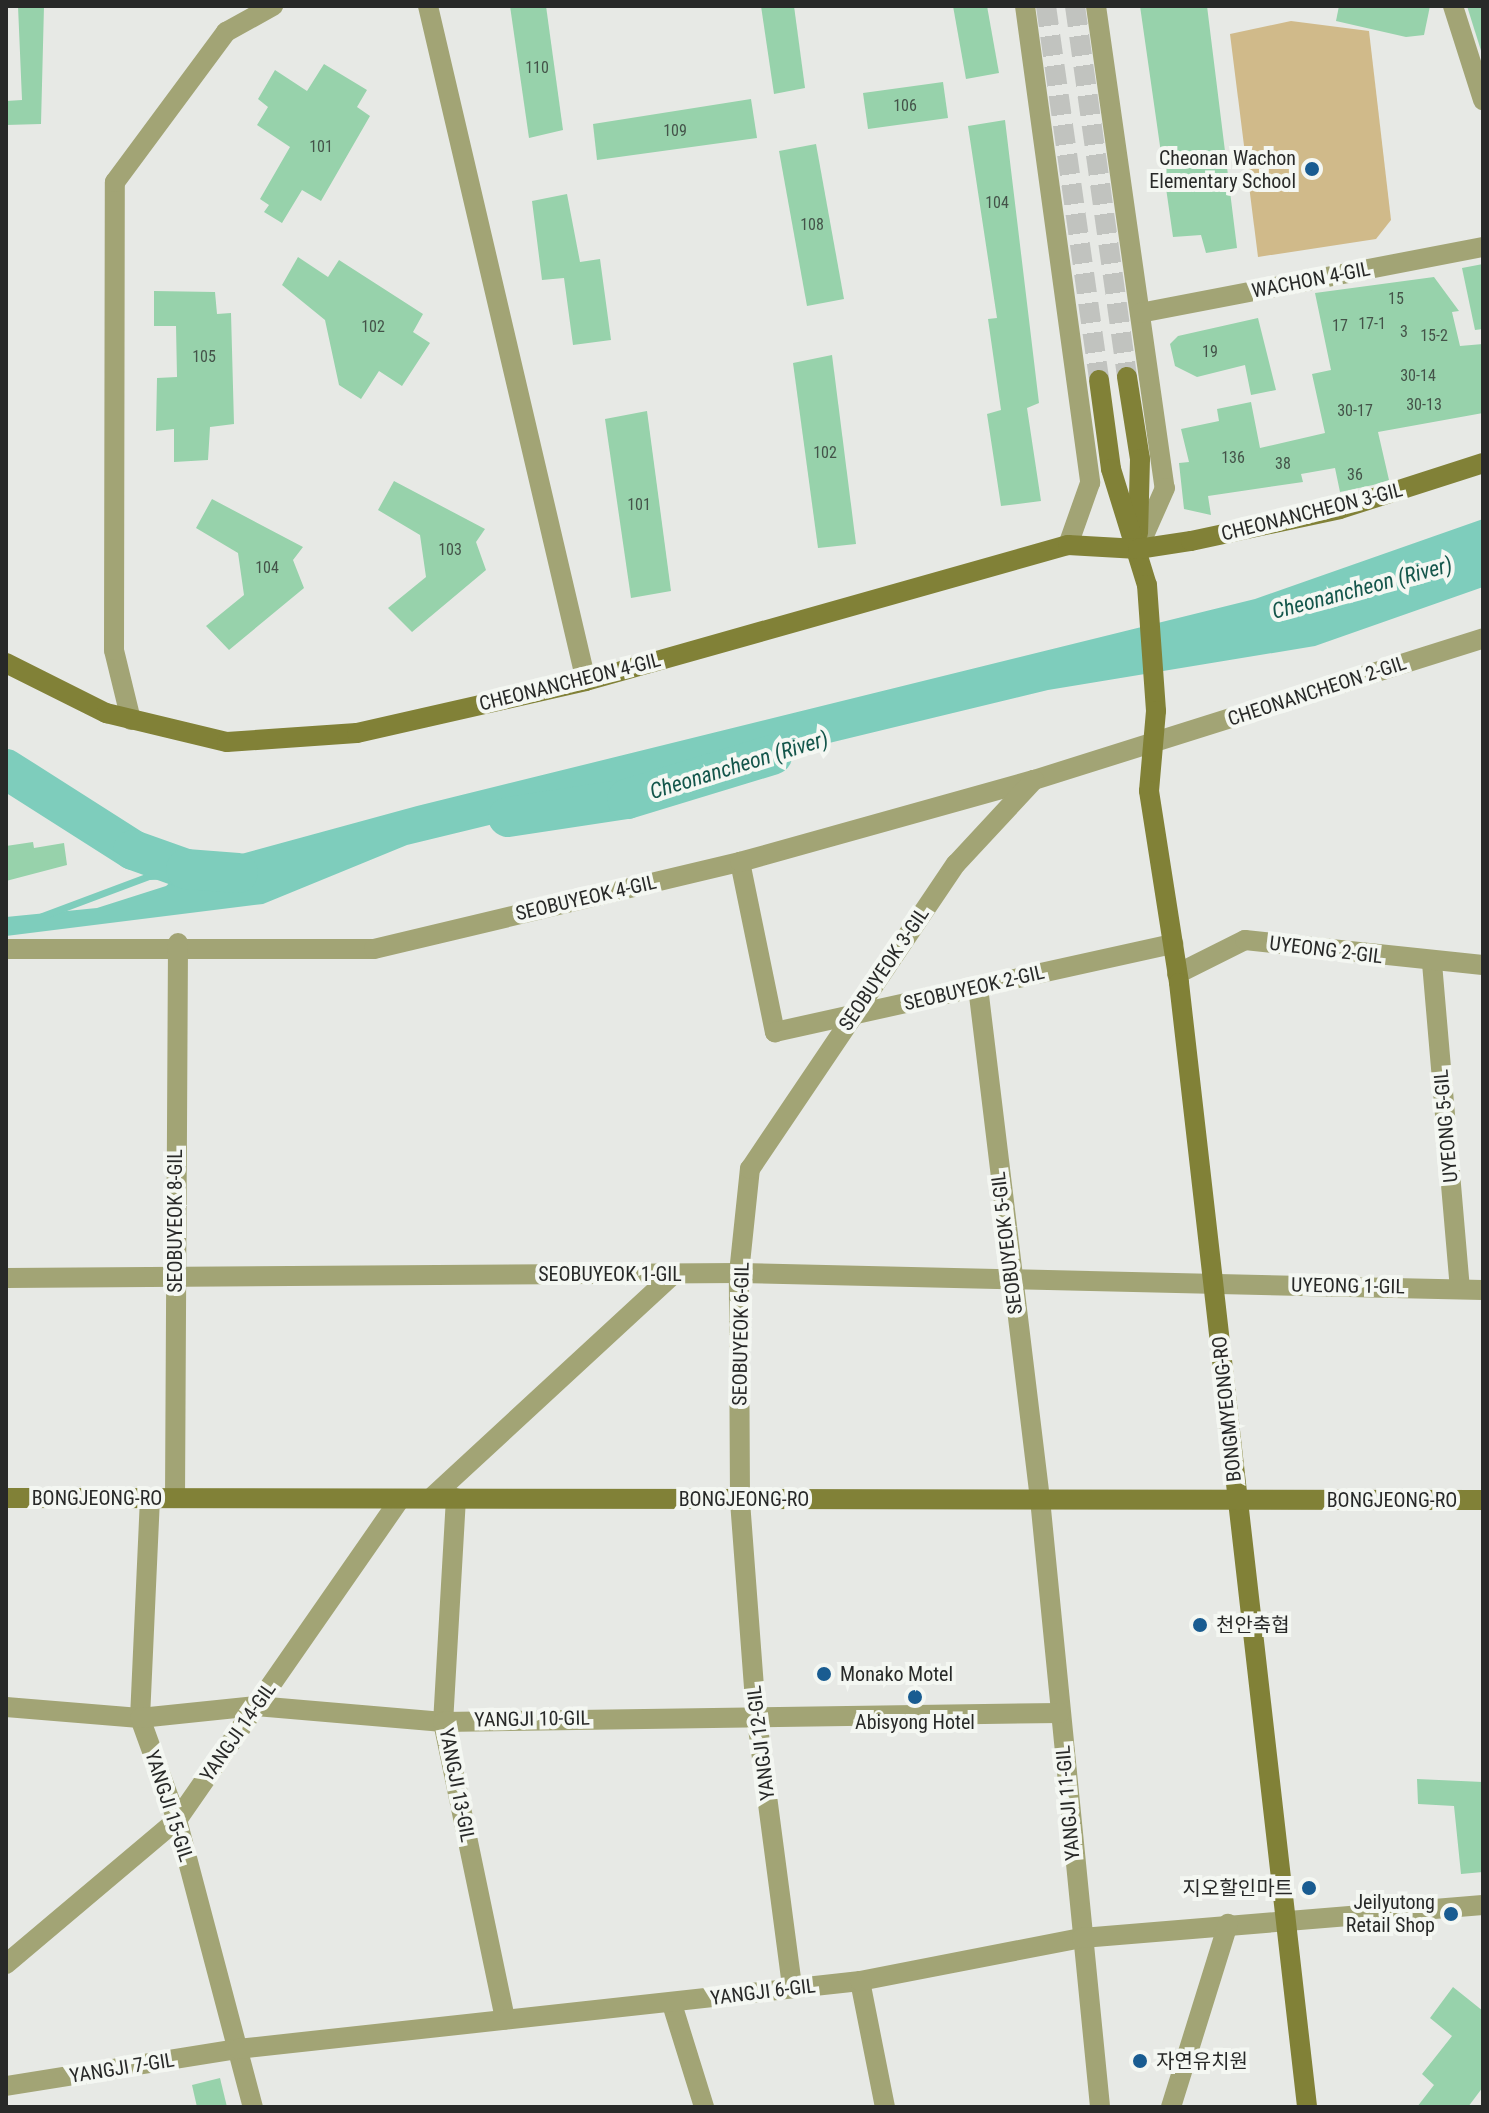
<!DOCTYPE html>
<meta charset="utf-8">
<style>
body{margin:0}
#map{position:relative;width:1489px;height:2113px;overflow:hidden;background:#e7e9e5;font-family:"Roboto Condensed","Noto Sans KR",sans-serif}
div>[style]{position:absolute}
.green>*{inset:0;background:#d0ba8a}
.water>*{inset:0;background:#7ecdbc}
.stream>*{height:7px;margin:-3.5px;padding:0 3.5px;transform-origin:3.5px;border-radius:3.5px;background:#7ecdbc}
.river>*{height:40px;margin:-20px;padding:0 20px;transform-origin:20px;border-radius:20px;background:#7ecdbc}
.building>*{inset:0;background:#97d2ab}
.secondary-tunnel>*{height:20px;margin-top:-10px;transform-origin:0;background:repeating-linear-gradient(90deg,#c1c3bf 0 20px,transparent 0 30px)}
.street>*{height:20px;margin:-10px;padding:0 10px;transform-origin:10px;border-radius:10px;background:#a2a475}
.secondary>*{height:20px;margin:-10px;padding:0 10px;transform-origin:10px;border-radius:10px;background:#818137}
.dots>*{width:22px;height:22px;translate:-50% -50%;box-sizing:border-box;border:4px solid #f4f7f2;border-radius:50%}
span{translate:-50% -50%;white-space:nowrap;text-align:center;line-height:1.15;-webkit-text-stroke:8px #f4f7f2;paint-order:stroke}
.number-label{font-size:16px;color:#445349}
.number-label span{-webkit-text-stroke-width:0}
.poi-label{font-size:20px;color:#282928}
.right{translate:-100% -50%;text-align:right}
.left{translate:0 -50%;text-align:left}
.street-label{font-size:20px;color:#282928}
.water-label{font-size:22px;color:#14564b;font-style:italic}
.frame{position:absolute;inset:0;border:8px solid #282928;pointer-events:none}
</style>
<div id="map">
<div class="green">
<div style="clip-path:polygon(1291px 21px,1369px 31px,1391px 220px,1376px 239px,1258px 257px,1230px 34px)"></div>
</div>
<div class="water">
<div style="clip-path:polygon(1483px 519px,1483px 587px,1315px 646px,1048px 690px,407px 845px,263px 904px,6px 936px,6px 917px,97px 908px,166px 886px,186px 869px,417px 806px,1255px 599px)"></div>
</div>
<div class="stream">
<div style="left:42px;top:916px;width:114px;rotate:-20.5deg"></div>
<div style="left:149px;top:876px;width:38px;rotate:-2deg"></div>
</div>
<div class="river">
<div style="left:6px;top:769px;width:151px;rotate:32.5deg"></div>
<div style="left:133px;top:850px;width:56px;rotate:19.7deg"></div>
<div style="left:186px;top:869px;width:52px;rotate:4.4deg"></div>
<div style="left:508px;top:817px;width:120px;rotate:-8.6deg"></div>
<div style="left:627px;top:799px;width:152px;rotate:-16.9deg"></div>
</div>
<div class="building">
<div style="clip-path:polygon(18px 6px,44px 6px,41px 124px,6px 125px,6px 101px,22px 100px)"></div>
<div style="clip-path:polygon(510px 6px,546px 6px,563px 130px,529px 138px)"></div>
<div style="clip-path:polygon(761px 6px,794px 6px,805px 88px,774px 94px)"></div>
<div style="clip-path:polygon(953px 6px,987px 6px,999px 73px,966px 79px)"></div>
<div style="clip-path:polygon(1140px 6px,1207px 6px,1237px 248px,1206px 253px,1201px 235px,1173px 237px)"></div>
<div style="clip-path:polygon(1339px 6px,1430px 6px,1424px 35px,1406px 37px,1336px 21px)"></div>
<div style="clip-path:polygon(1467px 6px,1483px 6px,1483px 57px)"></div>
<div style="clip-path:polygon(324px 64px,367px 90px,357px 107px,370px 116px,321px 201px,302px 190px,282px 223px,264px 212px,269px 205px,260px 199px,290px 147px,257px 125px,268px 107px,258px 99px,275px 70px,307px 91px)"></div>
<div style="clip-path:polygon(943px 82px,948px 118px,868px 129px,863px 93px)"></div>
<div style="clip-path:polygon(751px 99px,757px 138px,597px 160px,593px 124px)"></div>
<div style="clip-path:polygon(1005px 120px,1039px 403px,1027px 408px,1041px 501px,1001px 506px,987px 414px,1001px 410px,988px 319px,997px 318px,968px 126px)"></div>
<div style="clip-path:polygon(816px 144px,844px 299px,807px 306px,779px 151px)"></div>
<div style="clip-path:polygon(567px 194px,580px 262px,600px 259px,611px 340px,573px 345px,564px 278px,542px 280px,532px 201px)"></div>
<div style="clip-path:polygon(298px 257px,328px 277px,339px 260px,423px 314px,413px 332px,430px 343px,402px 386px,379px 371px,361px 399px,339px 385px,325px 320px,282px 285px)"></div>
<div style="clip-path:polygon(1483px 264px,1483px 329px,1475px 330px,1462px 268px)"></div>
<div style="clip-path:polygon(1434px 277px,1459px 311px,1452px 312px,1460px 346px,1483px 344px,1483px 413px,1378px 432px,1389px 480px,1373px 485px,1340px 492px,1335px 468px,1301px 474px,1303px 482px,1208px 496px,1211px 515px,1184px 509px,1179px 463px,1189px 462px,1181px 429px,1219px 421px,1217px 409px,1251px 402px,1260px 448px,1325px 433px,1312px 374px,1331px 370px,1315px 293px)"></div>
<div style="clip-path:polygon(154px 291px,215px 292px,217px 314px,231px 313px,234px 424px,210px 427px,208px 460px,174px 462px,174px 429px,156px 431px,157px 378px,177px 377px,176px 326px,154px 326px)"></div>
<div style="clip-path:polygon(1258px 318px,1276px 390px,1251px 395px,1245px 365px,1197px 377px,1175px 366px,1170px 344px,1178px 336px)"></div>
<div style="clip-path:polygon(832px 355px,856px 544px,818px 548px,793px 363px)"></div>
<div style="clip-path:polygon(647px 411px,671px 591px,631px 598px,605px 419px)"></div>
<div style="clip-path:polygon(394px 481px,485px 529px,476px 542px,486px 570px,412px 632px,388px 608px,426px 577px,420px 535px,378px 510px)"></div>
<div style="clip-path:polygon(212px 499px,303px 547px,293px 560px,304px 588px,229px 650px,206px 626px,244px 595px,238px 553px,196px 528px)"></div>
<div style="clip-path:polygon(33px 842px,34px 848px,64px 843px,67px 865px,6px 881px,6px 846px)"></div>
<div style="clip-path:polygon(1417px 1779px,1483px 1782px,1483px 1872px,1461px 1874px,1454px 1806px,1418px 1804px)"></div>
<div style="clip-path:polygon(1453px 1987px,1483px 2011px,1483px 2087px,1468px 2107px,1417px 2107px,1434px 2085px,1422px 2074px,1452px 2036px,1430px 2018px)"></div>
<div style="clip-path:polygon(220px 2078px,227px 2107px,197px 2107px,192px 2085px)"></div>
</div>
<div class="secondary-tunnel">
<div style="left:1046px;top:6px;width:378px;rotate:81.9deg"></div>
<div style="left:1075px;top:6px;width:375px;rotate:82deg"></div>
</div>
<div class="street">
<div style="left:428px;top:6px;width:693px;rotate:76.83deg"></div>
<div style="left:1025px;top:6px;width:481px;rotate:82.2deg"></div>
<div style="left:1090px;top:483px;width:66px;rotate:109.5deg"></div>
<div style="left:1096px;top:6px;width:487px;rotate:81.9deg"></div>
<div style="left:1165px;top:488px;width:67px;rotate:113.9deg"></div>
<div style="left:1453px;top:6px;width:99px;rotate:72.3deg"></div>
<div style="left:1140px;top:313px;width:349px;rotate:-10.9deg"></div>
<div style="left:131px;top:720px;width:72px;rotate:-103.7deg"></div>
<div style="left:114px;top:650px;width:468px;rotate:-89.9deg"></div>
<div style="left:115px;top:182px;width:187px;rotate:-53.5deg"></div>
<div style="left:226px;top:32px;width:54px;rotate:-29deg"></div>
<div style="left:740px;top:862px;width:174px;rotate:78.4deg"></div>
<div style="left:775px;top:1032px;width:408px;rotate:-12.5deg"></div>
<div style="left:6px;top:949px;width:368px"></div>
<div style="left:374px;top:949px;width:376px;rotate:-13.4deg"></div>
<div style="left:740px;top:862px;width:305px;rotate:-15.6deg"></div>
<div style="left:1034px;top:780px;width:471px;rotate:-17.5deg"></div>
<div style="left:1432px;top:963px;width:327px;rotate:85.1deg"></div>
<div style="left:1177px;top:974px;width:76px;rotate:-26.6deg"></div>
<div style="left:1245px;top:940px;width:239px;rotate:6deg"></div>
<div style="left:978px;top:987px;width:516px;rotate:83.1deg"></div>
<div style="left:1040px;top:1499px;width:611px;rotate:84.36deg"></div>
<div style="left:6px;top:1278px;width:733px;rotate:-0.39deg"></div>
<div style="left:739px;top:1273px;width:744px;rotate:1.31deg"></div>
<div style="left:150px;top:1498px;width:220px;rotate:92.6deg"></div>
<div style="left:140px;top:1718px;width:109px;rotate:70.1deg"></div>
<div style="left:177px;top:1820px;width:297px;rotate:75.2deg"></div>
<div style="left:175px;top:1498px;width:555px;rotate:-89.69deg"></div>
<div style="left:431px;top:1498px;width:330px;rotate:-42.7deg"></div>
<div style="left:456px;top:1498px;width:224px;rotate:93.3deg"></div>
<div style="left:443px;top:1722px;width:304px;rotate:78.2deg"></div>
<div style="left:6px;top:1707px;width:134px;rotate:4.7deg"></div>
<div style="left:140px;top:1718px;width:117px;rotate:-5.9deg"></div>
<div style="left:256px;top:1706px;width:188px;rotate:4.9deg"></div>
<div style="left:443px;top:1722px;width:617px;rotate:-0.84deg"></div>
<div style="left:6px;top:1964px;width:224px;rotate:-40.1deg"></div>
<div style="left:177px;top:1820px;width:389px;rotate:-55.2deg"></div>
<div style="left:860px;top:1981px;width:128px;rotate:78.8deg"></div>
<div style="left:792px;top:1986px;width:274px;rotate:-97.5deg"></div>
<div style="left:756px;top:1714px;width:216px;rotate:-94.3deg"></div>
<div style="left:740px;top:1499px;width:226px;rotate:-90.3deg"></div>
<div style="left:739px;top:1273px;width:105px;rotate:-84deg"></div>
<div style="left:750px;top:1169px;width:368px;rotate:-56deg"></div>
<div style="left:956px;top:864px;width:115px;rotate:-47.1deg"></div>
<div style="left:672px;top:2004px;width:108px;rotate:72.7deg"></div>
<div style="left:6px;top:2086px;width:235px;rotate:-9.1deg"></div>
<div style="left:238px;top:2049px;width:626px;rotate:-6.24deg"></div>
<div style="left:860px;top:1981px;width:226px;rotate:-11deg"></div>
<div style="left:1082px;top:1938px;width:402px;rotate:-4.7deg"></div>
<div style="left:1171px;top:2107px;width:192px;rotate:-72.7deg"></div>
</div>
<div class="secondary">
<div style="left:1127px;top:377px;width:83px;rotate:81deg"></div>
<div style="left:1140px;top:459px;width:74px;rotate:91.5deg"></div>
<div style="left:1099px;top:380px;width:90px;rotate:82.3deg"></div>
<div style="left:1111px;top:469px;width:121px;rotate:72.8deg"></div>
<div style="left:1147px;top:585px;width:126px;rotate:85.9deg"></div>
<div style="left:1156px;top:711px;width:80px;rotate:95deg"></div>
<div style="left:1149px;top:791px;width:194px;rotate:81.1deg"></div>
<div style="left:1179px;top:983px;width:1131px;rotate:83.5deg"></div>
<div style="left:6px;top:663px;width:112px;rotate:26.6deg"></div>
<div style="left:106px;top:713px;width:124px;rotate:13.5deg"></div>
<div style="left:227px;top:742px;width:130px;rotate:-4deg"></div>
<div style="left:357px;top:733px;width:235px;rotate:-12.8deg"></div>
<div style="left:586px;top:681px;width:501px;rotate:-15.76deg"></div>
<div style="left:1068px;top:545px;width:70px;rotate:3.3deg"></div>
<div style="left:1138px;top:549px;width:54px;rotate:-8.6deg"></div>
<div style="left:1191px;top:541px;width:152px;rotate:-12.1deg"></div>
<div style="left:1340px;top:509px;width:150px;rotate:-17.8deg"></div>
<div style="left:6px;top:1498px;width:1477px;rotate:0.08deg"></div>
</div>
<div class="dots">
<div style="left:1312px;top:169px;background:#195c91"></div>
<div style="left:1200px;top:1625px;background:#195c91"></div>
<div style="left:824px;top:1674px;background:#195c91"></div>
<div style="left:915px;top:1697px;background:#195c91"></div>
<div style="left:1309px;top:1888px;background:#195c91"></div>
<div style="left:1451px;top:1914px;background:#195c91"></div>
<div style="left:1140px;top:2061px;background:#195c91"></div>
</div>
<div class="number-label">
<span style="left:537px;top:68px">110</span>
<span style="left:905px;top:106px">106</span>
<span style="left:675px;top:131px">109</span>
<span style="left:321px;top:147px">101</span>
<span style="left:997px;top:203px">104</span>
<span style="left:812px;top:225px">108</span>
<span style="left:1396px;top:299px">15</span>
<span style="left:1372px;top:324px">17-1</span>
<span style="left:1340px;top:326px">17</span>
<span style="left:373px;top:327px">102</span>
<span style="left:1404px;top:332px">3</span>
<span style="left:1434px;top:336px">15-2</span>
<span style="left:1210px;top:352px">19</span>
<span style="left:204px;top:357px">105</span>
<span style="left:1418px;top:376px">30-14</span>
<span style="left:1424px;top:405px">30-13</span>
<span style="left:1355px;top:411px">30-17</span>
<span style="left:825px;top:453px">102</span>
<span style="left:1233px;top:458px">136</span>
<span style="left:1283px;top:464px">38</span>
<span style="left:1355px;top:475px">36</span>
<span style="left:639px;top:505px">101</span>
<span style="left:450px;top:550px">103</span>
<span style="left:267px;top:568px">104</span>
</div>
<div class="poi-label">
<span class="right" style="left:1296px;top:170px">Cheonan Wachon<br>Elementary School</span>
<span class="left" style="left:1216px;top:1625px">천안축협</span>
<span class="left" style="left:840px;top:1674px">Monako Motel</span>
<span style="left:915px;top:1722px">Abisyong Hotel</span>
<span class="right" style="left:1293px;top:1888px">지오할인마트</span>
<span class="right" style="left:1435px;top:1914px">Jeilyutong<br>Retail Shop</span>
<span class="left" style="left:1156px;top:2061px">자연유치원</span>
</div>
<div class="street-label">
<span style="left:1311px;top:280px;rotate:-11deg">WACHON 4-GIL</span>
<span style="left:1312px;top:512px;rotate:-14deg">CHEONANCHEON 3-GIL</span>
<span style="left:570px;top:682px;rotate:-14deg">CHEONANCHEON 4-GIL</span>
<span style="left:1317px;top:691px;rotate:-18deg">CHEONANCHEON 2-GIL</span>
<span style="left:586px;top:898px;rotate:-13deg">SEOBUYEOK 4-GIL</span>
<span style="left:1326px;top:950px;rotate:7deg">UYEONG 2-GIL</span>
<span style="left:884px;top:969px;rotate:-56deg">SEOBUYEOK 3-GIL</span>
<span style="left:974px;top:988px;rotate:-13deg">SEOBUYEOK 2-GIL</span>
<span style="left:1446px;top:1126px;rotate:-95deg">UYEONG 5-GIL</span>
<span style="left:175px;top:1221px;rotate:-90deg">SEOBUYEOK 8-GIL</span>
<span style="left:1007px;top:1243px;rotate:-97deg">SEOBUYEOK 5-GIL</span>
<span style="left:610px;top:1274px">SEOBUYEOK 1-GIL</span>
<span style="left:1348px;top:1286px;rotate:1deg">UYEONG 1-GIL</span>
<span style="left:741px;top:1334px;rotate:-89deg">SEOBUYEOK 6-GIL</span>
<span style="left:1227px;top:1409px;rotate:-96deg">BONGMYEONG-RO</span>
<span style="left:97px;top:1498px">BONGJEONG-RO</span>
<span style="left:744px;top:1499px">BONGJEONG-RO</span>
<span style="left:1392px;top:1500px">BONGJEONG-RO</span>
<span style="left:532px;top:1719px;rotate:-1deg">YANGJI 10-GIL</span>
<span style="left:238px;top:1732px;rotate:-55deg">YANGJI 14-GIL</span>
<span style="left:761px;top:1743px;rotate:-97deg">YANGJI 12-GIL</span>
<span style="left:457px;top:1785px;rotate:79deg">YANGJI 13-GIL</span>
<span style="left:1068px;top:1803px;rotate:-95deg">YANGJI 11-GIL</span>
<span style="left:169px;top:1806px;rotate:72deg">YANGJI 15-GIL</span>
<span style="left:763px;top:1992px;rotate:-7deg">YANGJI 6-GIL</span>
<span style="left:122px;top:2068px;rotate:-9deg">YANGJI 7-GIL</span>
</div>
<div class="water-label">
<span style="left:1362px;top:588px;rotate:-15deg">Cheonancheon (River)</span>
<span style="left:739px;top:765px;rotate:-17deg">Cheonancheon (River)</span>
</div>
<div class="frame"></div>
</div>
